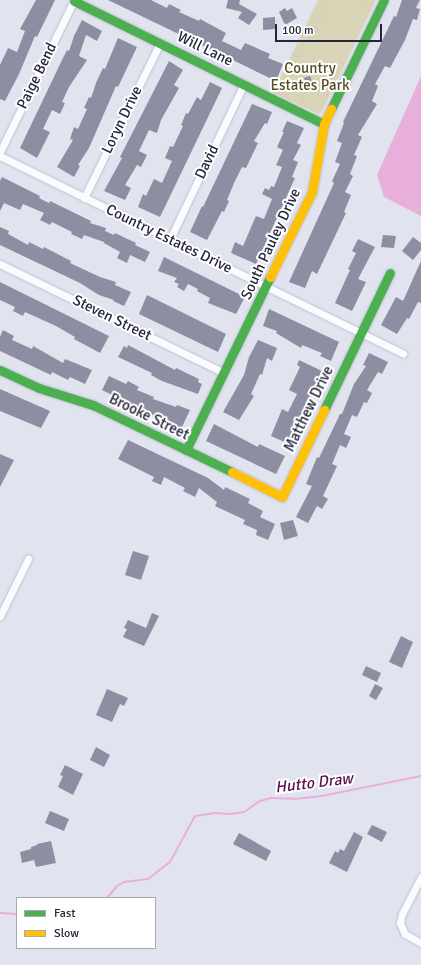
<!DOCTYPE html>
<style>
body{margin:0}
#map{position:relative;width:421px;height:965px;overflow:hidden;background:#e1e3ef;font-family:Signika,sans-serif}
div>[style]{position:absolute}
.green>*{inset:0;background:#dad4b6}
.water>*{inset:0;background:#e9afdb}
.stream>*{height:2px;margin:-1px;padding:0 1px;transform-origin:1px;border-radius:1px;background:#e9afdb}
.building>*{inset:0;background:#8d8ea2}
.path>*{height:1.5px;margin-top:-0.75px;transform-origin:0;background:repeating-linear-gradient(90deg,#c5c5cc 0 1px,transparent 0 4px)}
.roads{filter:drop-shadow(0 0 1px #bfc1d1) drop-shadow(0 0 1px #bfc1d1)}
.street>*{height:7px;margin:-3.5px;padding:0 3.5px;transform-origin:3.5px;border-radius:3.5px;background:#fafbfd}
.fast>*{height:9px;margin:-4.5px;padding:0 4.5px;transform-origin:4.5px;border-radius:4.5px;background:#4caf50}
.slow>*{height:9px;margin:-4.5px;padding:0 4.5px;transform-origin:4.5px;border-radius:4.5px;background:#ffc107}
span{translate:-50% -50%;white-space:nowrap;text-align:center;line-height:1.15;-webkit-text-stroke:4px #fff;paint-order:stroke}
.street-label{font-size:15px;color:#24263b}
.park-label{font-size:15px;color:#554d23}
.water-label{font-size:16px;color:#591149;font-style:italic}
.legend{position:absolute;left:16px;top:897px;width:140px;height:52px;box-sizing:border-box;background:#fff;border:1px solid #a7a8b1;margin:0;padding:5px 7px;list-style:none;font-size:12px;color:#24263b}
.legend li{display:flex;align-items:center;gap:8px;height:20px}
.legend b{width:20px;border:1px solid #a7a8b1}
.scale{position:absolute;left:275px;top:24px;width:107px;height:18px;box-sizing:border-box;border:2px solid #24263b;border-top:0;padding-left:5px;font-size:12px;line-height:14px;white-space:nowrap;color:#24263b;-webkit-text-stroke:3px #fff;paint-order:stroke}
</style>
<div id="map">
<div class="green">
<div style="clip-path:polygon(318px 0,376px 0,322px 111px,319px 114px,273px 93px)"></div>
</div>
<div class="water">
<div style="clip-path:polygon(421px 76px,421px 216px,384px 197px,377px 175px)"></div>
</div>
<div class="stream">
<div style="left:107px;top:898px;width:16px;rotate:-50deg"></div>
<div style="left:117px;top:886px;width:8px;rotate:-30deg"></div>
<div style="left:124px;top:882px;width:24px;rotate:-7deg"></div>
<div style="left:148px;top:879px;width:28px;rotate:-38deg"></div>
<div style="left:170px;top:862px;width:52px;rotate:-61.5deg"></div>
<div style="left:195px;top:816px;width:18px;rotate:-9deg"></div>
<div style="left:213px;top:813px;width:18px;rotate:3deg"></div>
<div style="left:231px;top:814px;width:13px;rotate:-9deg"></div>
<div style="left:244px;top:812px;width:19px;rotate:-35deg"></div>
<div style="left:260px;top:801px;width:11px;rotate:-15deg"></div>
<div style="left:271px;top:798px;width:23px;rotate:2deg"></div>
<div style="left:294px;top:799px;width:28px;rotate:-6deg"></div>
<div style="left:322px;top:796px;width:101px;rotate:-11.4deg"></div>
<div style="left:0;top:913px;width:17px;rotate:3deg"></div>
</div>
<div class="building">
<div style="clip-path:polygon(36px 0,55px 0,37px 37px,35px 36px,19px 74px,5px 101px,0 99px,0 65px,8px 48px,17px 52px,25px 31px,20px 29px)"></div>
<div style="clip-path:polygon(108px 0,151px 0,167px 8px,169px 4px,181px 10px,179px 12px,199px 21px,200px 19px,226px 33px,222px 41px,241px 50px,245px 43px,270px 54px,268px 58px,283px 64px,276px 81px)"></div>
<div style="clip-path:polygon(228px 0,240px 0,239px 4px,257px 14px,249px 25px,238px 18px,242px 12px,226px 8px)"></div>
<div style="clip-path:polygon(402px 0,420px 0,416px 8px,420px 9px,417px 20px,413px 19px,405px 40px,390px 68px,385px 66px,375px 84px,378px 86px,372px 101px,377px 104px,358px 135px,362px 137px,354px 155px,357px 156px,350px 174px,353px 176px,345px 192px,351px 195px,344px 212px,346px 213px,317px 274px,312px 271px,305px 288px,289px 282px,334px 183px,332px 181px,340px 164px,335px 162px,342px 143px,337px 141px,344px 123px,343px 122px,394px 16px,396px 17px)"></div>
<div style="clip-path:polygon(285px 8px,287px 11px,292px 8px,297px 18px,285px 25px,279px 12px)"></div>
<div style="clip-path:polygon(275px 17px,275px 29px,263px 30px,263px 18px)"></div>
<div style="clip-path:polygon(82px 20px,102px 31px,97px 41px,86px 35px,79px 56px,87px 60px,69px 87px,62px 102px,65px 103px,60px 114px,52px 110px,43px 129px,50px 132px,37px 158px,20px 148px,62px 60px,67px 50px,69px 51px,74px 36px)"></div>
<div style="clip-path:polygon(118px 38px,137px 47px,118px 87px,116px 86px,89px 148px,78px 165px,80px 166px,74px 177px,57px 167px,73px 140px,70px 139px,74px 127px,78px 129px,87px 109px,84px 108px,89px 97px,91px 98px,96px 83px,103px 68px,105px 69px)"></div>
<div style="clip-path:polygon(169px 61px,183px 70px,174px 85px,179px 88px,161px 120px,157px 133px,149px 130px,139px 151px,147px 155px,141px 167px,137px 165px,125px 185px,131px 188px,125px 200px,104px 191px,122px 158px,120px 157px)"></div>
<div style="clip-path:polygon(310px 76px,314px 87px,308px 90px,304px 78px)"></div>
<div style="clip-path:polygon(210px 82px,222px 88px,160px 217px,138px 207px,143px 194px,146px 196px,154px 179px,162px 183px,172px 161px,165px 158px,170px 146px,173px 147px,183px 126px,181px 125px,186px 113px,188px 114px,197px 97px,201px 100px)"></div>
<div style="clip-path:polygon(252px 104px,272px 112px,267px 124px,265px 123px,254px 141px,258px 143px,246px 168px,242px 167px,235px 181px,227px 200px,229px 201px,224px 212px,222px 211px,207px 240px,190px 232px,202px 206px,203px 207px)"></div>
<div style="clip-path:polygon(287px 121px,304px 128px,297px 143px,301px 145px,293px 160px,298px 162px,292px 177px,295px 178px,256px 264px,231px 253px,235px 242px,243px 246px,256px 216px,264px 219px,272px 199px,262px 194px,265px 188px,269px 190px,271px 186px,274px 187px,282px 167px,276px 165px,283px 150px,277px 147px,284px 132px,282px 132px)"></div>
<div style="clip-path:polygon(2px 177px,40px 196px,39px 198px,49px 203px,50px 201px,91px 221px,90px 223px,106px 228px,105px 231px,114px 235px,115px 233px,136px 243px,135px 245px,150px 252px,145px 262px,130px 255px,127px 263px,117px 258px,120px 252px,104px 243px,104px 242px,84px 235px,82px 239px,71px 234px,72px 232px,52px 222px,50px 225px,40px 220px,44px 213px,23px 204px,20px 210px,4px 203px,0 211px,0 181px)"></div>
<div style="clip-path:polygon(0 227px,9px 231px,8px 234px,28px 245px,29px 242px,43px 249px,44px 247px,71px 261px,70px 263px,100px 277px,116px 282px,115px 285px,131px 292px,124px 306px,113px 301px,114px 300px,99px 295px,80px 283px,0 245px)"></div>
<div style="clip-path:polygon(383px 235px,396px 236px,394px 248px,381px 247px)"></div>
<div style="clip-path:polygon(413px 237px,421px 243px,421px 250px,413px 260px,402px 251px)"></div>
<div style="clip-path:polygon(358px 239px,375px 247px,358px 279px,366px 282px,352px 311px,335px 303px,350px 270px,348px 269px,356px 253px,352px 251px)"></div>
<div style="clip-path:polygon(164px 257px,245px 297px,236px 314px,208px 303px,210px 298px,197px 291px,198px 289px,188px 284px,184px 291px,177px 287px,179px 284px,174px 282px,177px 278px,158px 271px)"></div>
<div style="clip-path:polygon(421px 261px,421px 303px,418px 302px,409px 319px,407px 318px,397px 334px,381px 325px,396px 297px,403px 301px)"></div>
<div style="clip-path:polygon(0 282px,109px 336px,100px 353px,74px 339px,75px 337px,56px 326px,25px 312px,23px 316px,13px 311px,15px 307px,0 300px)"></div>
<div style="clip-path:polygon(147px 295px,226px 334px,218px 352px,139px 314px)"></div>
<div style="clip-path:polygon(269px 309px,339px 342px,331px 361px,320px 356px,322px 353px,302px 345px,301px 348px,276px 333px,277px 331px,263px 326px)"></div>
<div style="clip-path:polygon(3px 330px,14px 336px,12px 340px,32px 349px,33px 346px,63px 363px,65px 359px,92px 370px,85px 384px,70px 377px,68px 380px,52px 372px,51px 375px,0 351px,0 337px)"></div>
<div style="clip-path:polygon(258px 340px,277px 348px,272px 361px,267px 358px,262px 375px,260px 374px,251px 394px,254px 396px,239px 420px,223px 412px,244px 375px,249px 357px)"></div>
<div style="clip-path:polygon(128px 345px,175px 370px,176px 368px,199px 379px,198px 382px,202px 384px,198px 394px,162px 381px,151px 375px,152px 373px,118px 357px,124px 346px,127px 348px)"></div>
<div style="clip-path:polygon(369px 353px,388px 362px,382px 374px,378px 372px,367px 390px,372px 393px,367px 403px,364px 402px,357px 417px,352px 415px,344px 434px,351px 437px,346px 448px,340px 445px,332px 464px,337px 466px,323px 496px,328px 499px,322px 509px,317px 506px,308px 523px,296px 517px,312px 486px,306px 484px,317px 457px,319px 458px,340px 414px,342px 414px,354px 384px,366px 366px,363px 365px)"></div>
<div style="clip-path:polygon(299px 360px,322px 371px,287px 443px,271px 436px,282px 409px,288px 412px,297px 394px,289px 390px,300px 367px,297px 365px)"></div>
<div style="clip-path:polygon(109px 376px,126px 384px,128px 381px,139px 387px,137px 390px,154px 397px,153px 399px,176px 407px,177px 405px,190px 410px,181px 429px,102px 390px)"></div>
<div style="clip-path:polygon(0 389px,50px 411px,41px 428px,0 411px)"></div>
<div style="clip-path:polygon(214px 424px,258px 447px,259px 444px,285px 456px,276px 474px,206px 441px)"></div>
<div style="clip-path:polygon(128px 440px,208px 478px,224px 490px,225px 487px,250px 499px,248px 503px,263px 511px,260px 517px,275px 524px,268px 540px,256px 535px,257px 530px,243px 524px,245px 520px,215px 506px,217px 502px,199px 488px,195px 497px,183px 491px,185px 488px,164px 477px,161px 485px,152px 481px,154px 477px,118px 459px)"></div>
<div style="clip-path:polygon(0 454px,14px 460px,0 487px)"></div>
<div style="clip-path:polygon(293px 520px,298px 536px,284px 540px,280px 523px)"></div>
<div style="clip-path:polygon(133px 551px,149px 556px,141px 580px,125px 575px)"></div>
<div style="clip-path:polygon(152px 613px,159px 616px,144px 646px,123px 637px,127px 629px,124px 628px,128px 620px,146px 628px)"></div>
<div style="clip-path:polygon(401px 636px,413px 642px,402px 668px,389px 662px)"></div>
<div style="clip-path:polygon(366px 666px,381px 673px,377px 682px,362px 675px)"></div>
<div style="clip-path:polygon(375px 684px,383px 688px,376px 700px,369px 696px)"></div>
<div style="clip-path:polygon(107px 689px,128px 698px,124px 706px,120px 704px,112px 722px,96px 715px)"></div>
<div style="clip-path:polygon(96px 747px,110px 755px,104px 767px,90px 760px)"></div>
<div style="clip-path:polygon(65px 765px,83px 774px,73px 795px,58px 787px,63px 776px,60px 775px)"></div>
<div style="clip-path:polygon(50px 811px,69px 819px,64px 831px,45px 823px)"></div>
<div style="clip-path:polygon(372px 825px,387px 832px,382px 842px,367px 834px)"></div>
<div style="clip-path:polygon(354px 832px,363px 837px,347px 872px,329px 863px,335px 851px,338px 853px,340px 849px,344px 851px)"></div>
<div style="clip-path:polygon(239px 833px,271px 851px,266px 861px,233px 844px)"></div>
<div style="clip-path:polygon(51px 841px,56px 863px,36px 867px,34px 860px,22px 863px,20px 852px,31px 849px,31px 847px,37px 845px,37px 844px)"></div>
</div>
<div class="path">
<div style="left:364px;top:0;width:4px;rotate:63deg"></div>
<div style="left:366px;top:4px;width:7px;rotate:27deg"></div>
<div style="left:315px;top:27px;width:6px;rotate:45deg"></div>
<div style="left:313px;top:86px;width:18px;rotate:29deg"></div>
<div style="left:279px;top:93px;width:55px;rotate:-63.9deg"></div>
<div style="left:303px;top:44px;width:4px;rotate:-27deg"></div>
<div style="left:307px;top:42px;width:47px;rotate:-64.5deg"></div>
<div style="left:299px;top:104px;width:18px;rotate:-63deg"></div>
</div>
<div class="roads">
<div class="street">
<div style="left:0;top:152px;width:169px;rotate:-64deg"></div>
<div style="left:0;top:156px;width:449px;rotate:26.1deg"></div>
<div style="left:84px;top:198px;width:173px;rotate:-63.9deg"></div>
<div style="left:170px;top:239px;width:172px;rotate:-64.5deg"></div>
<div style="left:0;top:264px;width:249px;rotate:25.9deg"></div>
<div style="left:0;top:616px;width:64px;rotate:-63.8deg"></div>
<div style="left:421px;top:877px;width:42px;rotate:117.2deg"></div>
<div style="left:402px;top:914px;width:9px;rotate:103deg"></div>
<div style="left:400px;top:923px;width:12px;rotate:66deg"></div>
<div style="left:405px;top:934px;width:18px;rotate:29deg"></div>
</div>
<div class="fast">
<div style="left:74px;top:1px;width:279px;rotate:26.2deg"></div>
<div style="left:331px;top:109px;width:121px;rotate:-64.1deg"></div>
<div style="left:0;top:370px;width:43px;rotate:24.8deg"></div>
<div style="left:39px;top:388px;width:57px;rotate:17.5deg"></div>
<div style="left:93px;top:405px;width:154px;rotate:25.7deg"></div>
<div style="left:324px;top:410px;width:152px;rotate:-64.3deg"></div>
<div style="left:186px;top:450px;width:192px;rotate:-64.1deg"></div>
</div>
<div class="slow">
<div style="left:270px;top:277px;width:95px;rotate:-63.7deg"></div>
<div style="left:312px;top:192px;width:69px;rotate:-80deg"></div>
<div style="left:324px;top:124px;width:17px;rotate:-65deg"></div>
<div style="left:232px;top:472px;width:56px;rotate:26.6deg"></div>
<div style="left:282px;top:497px;width:97px;rotate:-64.2deg"></div>
</div>
</div>
<div class="street-label">
<span style="left:205px;top:49px;rotate:26deg">Will Lane</span>
<span style="left:37px;top:76px;rotate:-64deg">Paige Bend</span>
<span style="left:122px;top:120px;rotate:-64deg">Loryn Drive</span>
<span style="left:207px;top:162px;rotate:-64deg">David</span>
<span style="left:169px;top:239px;rotate:26deg">Country Estates Drive</span>
<span style="left:271px;top:244px;rotate:-65deg">South Pauley Drive</span>
<span style="left:112px;top:318px;rotate:26deg">Steven Street</span>
<span style="left:309px;top:409px;rotate:-64deg">Matthew Drive</span>
<span style="left:149px;top:417px;rotate:26deg">Brooke Street</span>
</div>
<div class="park-label">
<span style="left:310px;top:77px">Country<br>Estates Park</span>
</div>
<div class="water-label">
<span style="left:314px;top:783px;rotate:-7deg">Hutto Draw</span>
</div>
<ul class="legend">
<li><b style="height:5px;background:#4caf50"></b>Fast</li>
<li><b style="height:5px;background:#ffc107"></b>Slow</li>
</ul>
<div class="scale">100 m</div>
</div>
